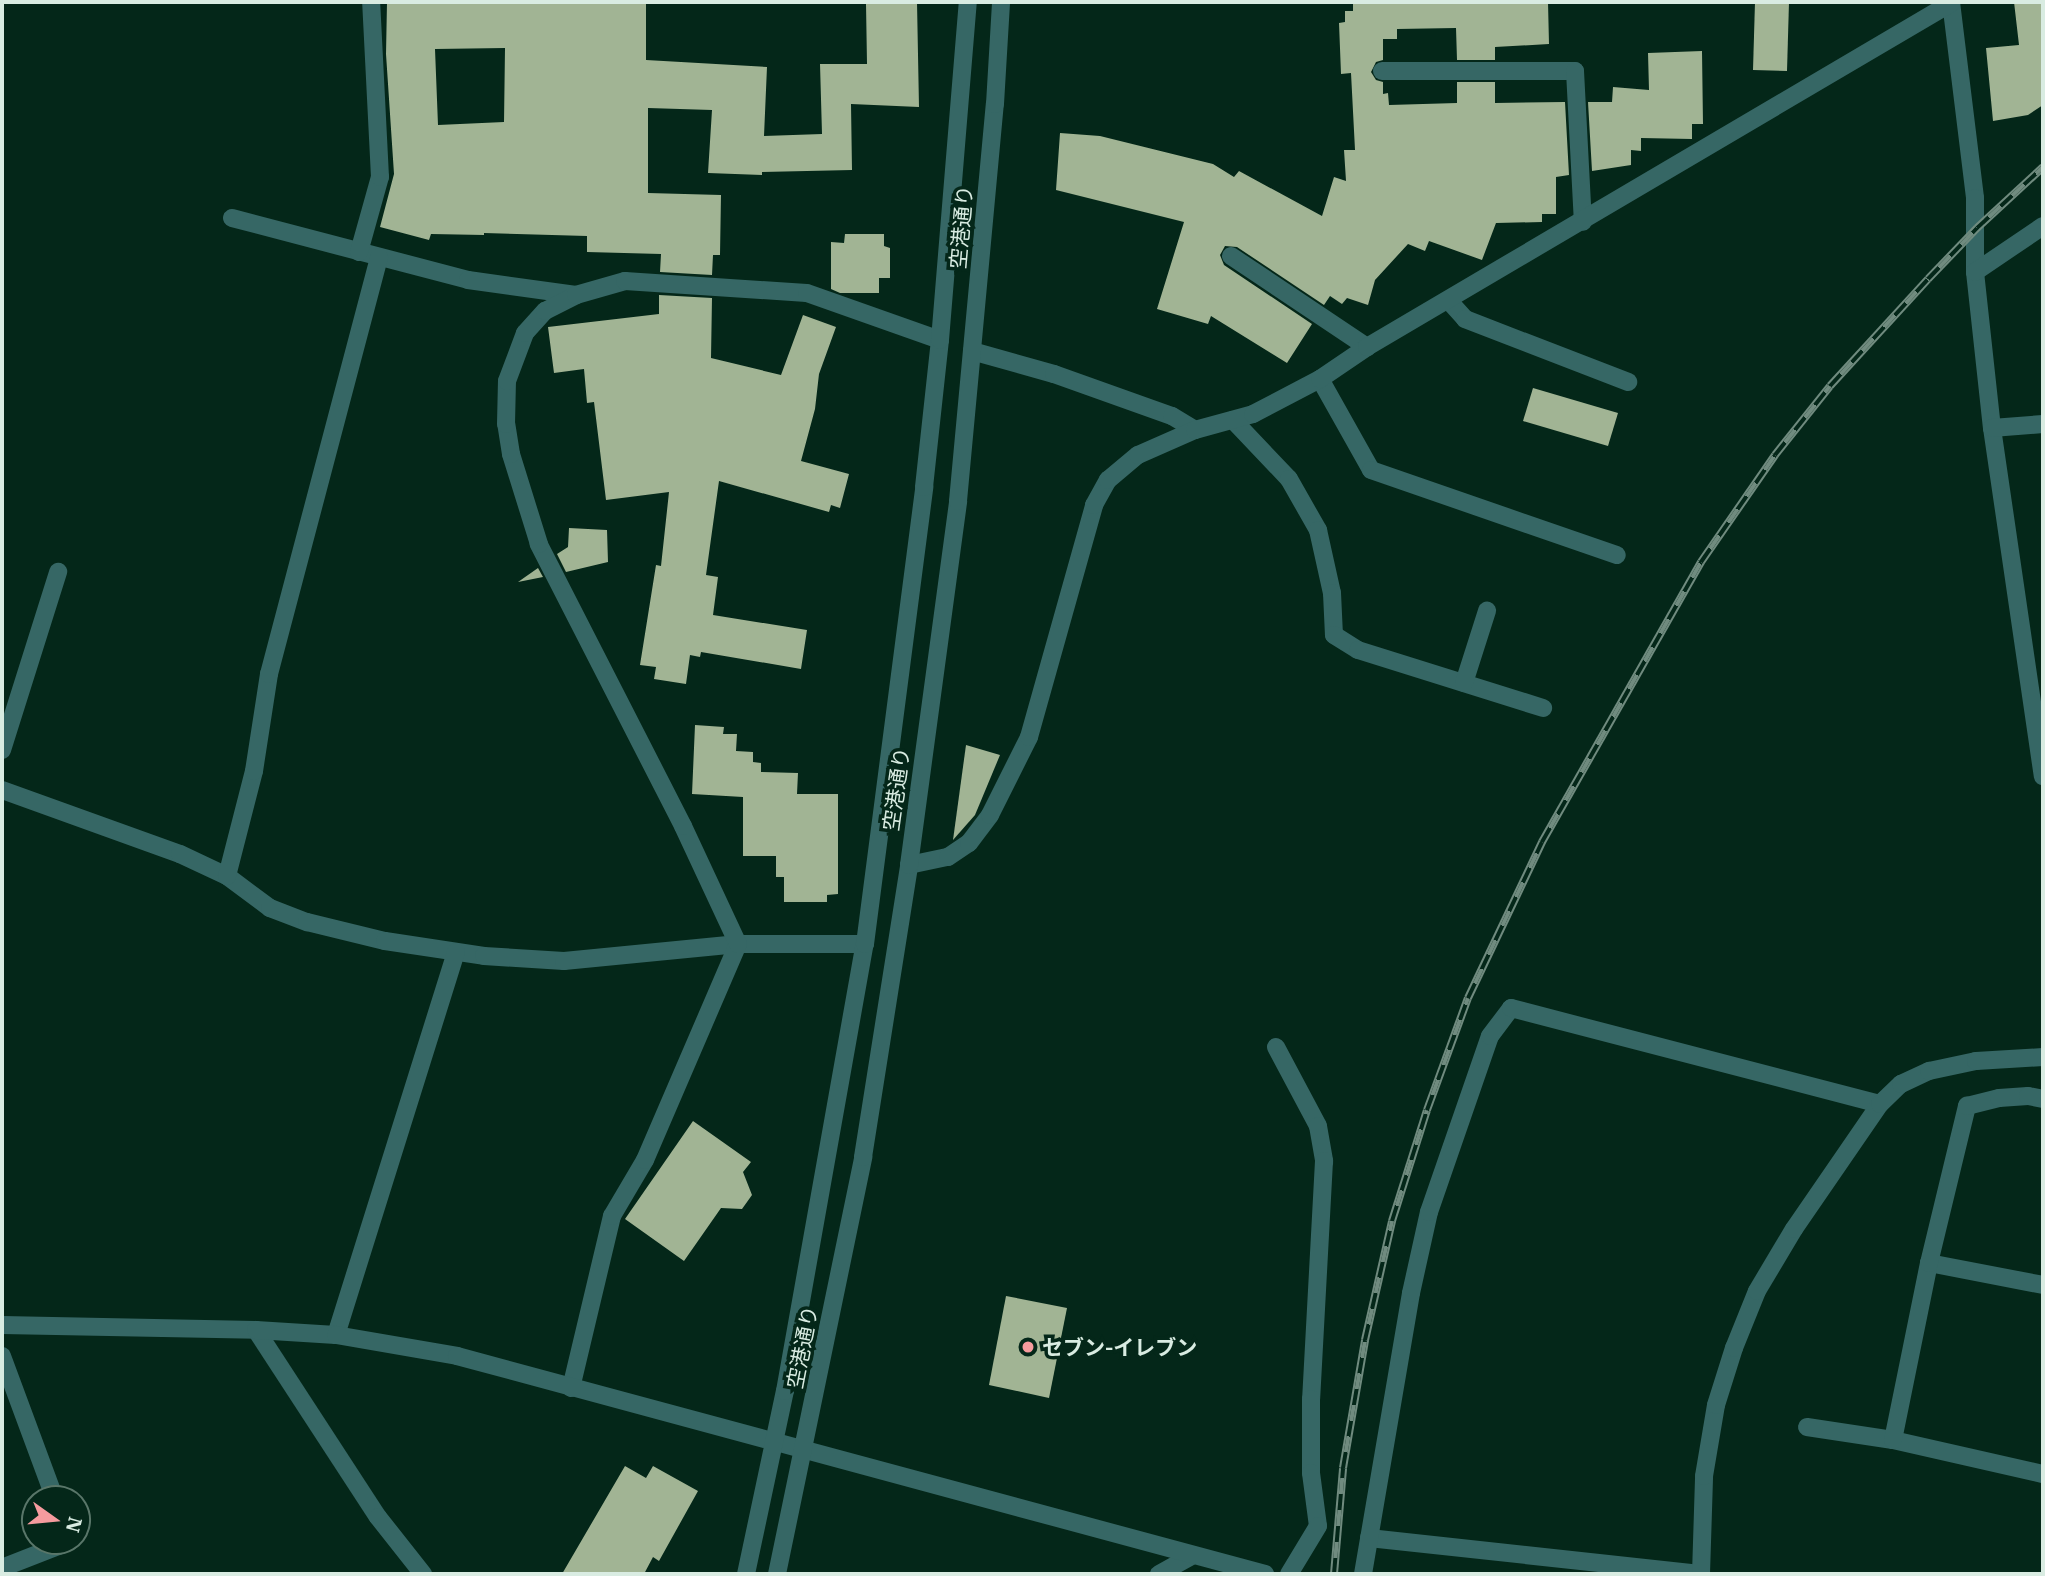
<!DOCTYPE html>
<meta charset="utf-8">
<style>
body{margin:0}
#map{position:relative;width:2045px;height:1576px;overflow:hidden;background:#042719;font-family:"IBM Plex Serif","Noto Sans JP",serif}
div>[style]{position:absolute}
.building>*{inset:0;background:#a1b494}
.minor>*{height:18px;margin:-9px;padding:0 9px;transform-origin:9px;border-radius:9px;background:#366765}
.tertiary>*{height:18px;margin:-9px;padding:0 9px;transform-origin:9px;border-radius:9px;background:#366765}
.rail>*{height:8px;margin-top:-4px;transform-origin:0;background:repeating-linear-gradient(90deg,#042719 0 16px,#708b7f 0 32px);box-sizing:border-box;border-block:2px solid #708b7f}
.dots>*{width:19px;height:19px;translate:-50% -50%;box-sizing:border-box;border:4px solid #042719;border-radius:50%}
span{translate:-50% -50%;white-space:nowrap;text-align:center;line-height:1.15;-webkit-text-stroke:7px #042719;paint-order:stroke}
.street-label{font-size:21px;color:#d9ece2}
.poi-label{font-size:21px;color:#d9ece2;font-weight:700}
.left{translate:0 -50%;text-align:left}
.frame{position:absolute;inset:0;border:4px solid #d9ece2;pointer-events:none}
.north{position:absolute;left:21px;top:1485px;width:70px;height:70px;box-sizing:border-box;background:#042719;border:2px solid #597669;border-radius:50%;rotate:105deg;font-size:19px;font-weight:700;line-height:28px;text-align:center;color:#d9ece2}
.north::after{content:'';display:block;margin:auto;width:24px;height:32px;background:#f59b9e;clip-path:polygon(50% 0,100% 100%,50% 72%,0 100%)}
</style>
<div id="map">
<div class="building">
<div style="clip-path:polygon(evenodd,387px 2px,646px 2px,646px 60px,767px 67px,764px 136px,822px 134px,820px 64px,867px 64px,866px 4px,917px 2px,919px 107px,851px 104px,852px 170px,762px 172px,762px 175px,708px 173px,712px 110px,648px 108px,648px 193px,721px 195px,720px 255px,713px 255px,712px 275px,660px 272px,661px 254px,587px 252px,587px 236px,484px 233px,484px 235px,431px 234px,429px 240px,380px 227px,394px 174px,386px 54px,387px 2px,505px 48px,504px 122px,438px 125px,435px 49px,505px 48px)"></div>
<div style="clip-path:polygon(1353px 2px,1548px 2px,1549px 44px,1495px 47px,1495px 60px,1457px 60px,1456px 28px,1397px 29px,1397px 39px,1383px 39px,1383px 60px,1376px 62px,1371px 72px,1376px 80px,1383px 82px,1383px 94px,1388px 93px,1389px 105px,1457px 103px,1457px 82px,1495px 82px,1495px 103px,1565px 102px,1569px 175px,1556px 177px,1556px 214px,1542px 214px,1542px 222px,1496px 223px,1482px 260px,1429px 241px,1425px 251px,1408px 244px,1375px 280px,1368px 305px,1347px 298px,1342px 304px,1330px 296px,1324px 305px,1237px 247px,1225px 246px,1220px 255px,1224px 265px,1312px 324px,1287px 363px,1211px 316px,1208px 324px,1157px 309px,1184px 222px,1056px 190px,1060px 133px,1100px 136px,1213px 164px,1234px 177px,1239px 171px,1322px 216px,1334px 177px,1346px 181px,1344px 150px,1355px 150px,1351px 73px,1341px 74px,1339px 23px,1345px 22px,1345px 11px,1353px 11px)"></div>
<div style="clip-path:polygon(1755px 2px,1789px 2px,1787px 71px,1753px 70px)"></div>
<div style="clip-path:polygon(2014px 2px,2043px 2px,2043px 105px,2028px 115px,1993px 121px,1986px 48px,2019px 45px)"></div>
<div style="clip-path:polygon(1702px 51px,1703px 124px,1692px 124px,1692px 139px,1641px 138px,1641px 151px,1631px 150px,1631px 165px,1592px 171px,1588px 102px,1612px 102px,1613px 87px,1649px 90px,1648px 53px)"></div>
<div style="clip-path:polygon(845px 234px,884px 234px,884px 246px,890px 248px,890px 278px,879px 278px,879px 293px,840px 293px,831px 289px,831px 242px,844px 243px)"></div>
<div style="clip-path:polygon(659px 295px,712px 298px,711px 358px,781px 375px,803px 315px,836px 327px,819px 374px,815px 409px,801px 461px,849px 474px,840px 508px,831px 505px,829px 512px,719px 481px,706px 575px,718px 577px,713px 615px,807px 630px,801px 669px,701px 652px,700px 657px,690px 655px,686px 684px,654px 679px,656px 667px,640px 665px,656px 565px,661px 566px,669px 492px,606px 500px,594px 402px,587px 403px,584px 369px,554px 373px,548px 327px,659px 314px)"></div>
<div style="clip-path:polygon(1533px 388px,1618px 413px,1608px 446px,1523px 421px)"></div>
<div style="clip-path:polygon(569px 528px,607px 530px,608px 562px,566px 572px,557px 554px,568px 547px)"></div>
<div style="clip-path:polygon(538px 568px,543px 577px,518px 582px)"></div>
<div style="clip-path:polygon(695px 725px,724px 727px,723px 734px,737px 734px,736px 751px,753px 752px,753px 762px,761px 763px,761px 772px,798px 773px,797px 794px,838px 794px,838px 894px,827px 895px,827px 902px,784px 902px,784px 877px,776px 877px,776px 856px,743px 856px,743px 797px,692px 794px)"></div>
<div style="clip-path:polygon(966px 745px,1000px 755px,975px 815px,953px 840px)"></div>
<div style="clip-path:polygon(693px 1121px,751px 1162px,743px 1172px,752px 1195px,742px 1209px,721px 1208px,684px 1261px,625px 1219px)"></div>
<div style="clip-path:polygon(1006px 1296px,1067px 1308px,1049px 1398px,989px 1385px)"></div>
<div style="clip-path:polygon(625px 1466px,646px 1478px,653px 1466px,698px 1491px,659px 1561px,653px 1557px,644px 1574px,562px 1574px)"></div>
</div>
<div class="minor">
<div style="left:1951px;top:2px;width:197px;rotate:83deg"></div>
<div style="left:1975px;top:198px;width:74px;rotate:90deg"></div>
<div style="left:1975px;top:272px;width:157px;rotate:83.8deg"></div>
<div style="left:1992px;top:428px;width:352px;rotate:81.7deg"></div>
<div style="left:1382px;top:71px;width:193px"></div>
<div style="left:1575px;top:71px;width:151px;rotate:87deg"></div>
<div style="left:232px;top:218px;width:244px;rotate:14.7deg"></div>
<div style="left:468px;top:280px;width:109px;rotate:7.9deg"></div>
<div style="left:359px;top:252px;width:78px;rotate:-74.4deg"></div>
<div style="left:380px;top:177px;width:175px;rotate:-92.9deg"></div>
<div style="left:1231px;top:256px;width:164px;rotate:33.8deg"></div>
<div style="left:1975px;top:272px;width:82px;rotate:-34.1deg"></div>
<div style="left:1449px;top:301px;width:24px;rotate:48deg"></div>
<div style="left:1465px;top:319px;width:175px;rotate:21.1deg"></div>
<div style="left:972px;top:351px;width:85px;rotate:15.7deg"></div>
<div style="left:1054px;top:374px;width:125px;rotate:19.6deg"></div>
<div style="left:1172px;top:416px;width:27px;rotate:31deg"></div>
<div style="left:1320px;top:379px;width:104px;rotate:60.7deg"></div>
<div style="left:1371px;top:470px;width:260px;rotate:19.1deg"></div>
<div style="left:1233px;top:420px;width:81px;rotate:46.5deg"></div>
<div style="left:1289px;top:479px;width:59px;rotate:60.4deg"></div>
<div style="left:1318px;top:530px;width:65px;rotate:77.5deg"></div>
<div style="left:1332px;top:593px;width:42px;rotate:87.3deg"></div>
<div style="left:1334px;top:635px;width:28px;rotate:32deg"></div>
<div style="left:1358px;top:650px;width:194px;rotate:17.4deg"></div>
<div style="left:1992px;top:428px;width:51px;rotate:-4.5deg"></div>
<div style="left:1464px;top:683px;width:76px;rotate:-72.3deg"></div>
<div style="left:2px;top:750px;width:187px;rotate:-72.5deg"></div>
<div style="left:2px;top:790px;width:189px;rotate:19.8deg"></div>
<div style="left:180px;top:854px;width:52px;rotate:25.1deg"></div>
<div style="left:227px;top:876px;width:54px;rotate:36.7deg"></div>
<div style="left:270px;top:908px;width:40px;rotate:21deg"></div>
<div style="left:307px;top:922px;width:80px;rotate:13.7deg"></div>
<div style="left:385px;top:941px;width:100px;rotate:8.6deg"></div>
<div style="left:484px;top:956px;width:80px;rotate:3.6deg"></div>
<div style="left:564px;top:961px;width:175px;rotate:-5.6deg"></div>
<div style="left:738px;top:944px;width:127px"></div>
<div style="left:909px;top:865px;width:40px;rotate:-12deg"></div>
<div style="left:948px;top:857px;width:25px;rotate:-34deg"></div>
<div style="left:969px;top:843px;width:35px;rotate:-53deg"></div>
<div style="left:990px;top:815px;width:87px;rotate:-63.4deg"></div>
<div style="left:1029px;top:737px;width:241px;rotate:-74.3deg"></div>
<div style="left:1094px;top:505px;width:29px;rotate:-61deg"></div>
<div style="left:1108px;top:480px;width:39px;rotate:-40deg"></div>
<div style="left:1138px;top:455px;width:62px;rotate:-23.7deg"></div>
<div style="left:1195px;top:430px;width:60px;rotate:-15.4deg"></div>
<div style="left:1253px;top:414px;width:76px;rotate:-27.6deg"></div>
<div style="left:1320px;top:379px;width:57px;rotate:-34.2deg"></div>
<div style="left:1367px;top:347px;width:678px;rotate:-30.5deg"></div>
<div style="left:227px;top:876px;width:108px;rotate:-75.6deg"></div>
<div style="left:254px;top:771px;width:98px;rotate:-81.2deg"></div>
<div style="left:269px;top:674px;width:431px;rotate:-75.2deg"></div>
<div style="left:1276px;top:1047px;width:89px;rotate:62deg"></div>
<div style="left:1318px;top:1126px;width:36px;rotate:80deg"></div>
<div style="left:1324px;top:1161px;width:238px;rotate:93.1deg"></div>
<div style="left:1311px;top:1399px;width:74px;rotate:90deg"></div>
<div style="left:1311px;top:1473px;width:53px;rotate:82.5deg"></div>
<div style="left:1318px;top:1526px;width:56px;rotate:121.1deg"></div>
<div style="left:1929px;top:1263px;width:116px;rotate:10.9deg"></div>
<div style="left:256px;top:1330px;width:223px;rotate:56.9deg"></div>
<div style="left:378px;top:1517px;width:73px;rotate:51.7deg"></div>
<div style="left:336px;top:1335px;width:401px;rotate:-72.6deg"></div>
<div style="left:2px;top:1356px;width:153px;rotate:69.7deg"></div>
<div style="left:571px;top:1388px;width:177px;rotate:-76.6deg"></div>
<div style="left:612px;top:1216px;width:65px;rotate:-59.5deg"></div>
<div style="left:645px;top:1160px;width:235px;rotate:-66.7deg"></div>
<div style="left:738px;top:944px;width:130px;rotate:-115deg"></div>
<div style="left:683px;top:826px;width:317px;rotate:-117.1deg"></div>
<div style="left:539px;top:544px;width:94px;rotate:-107.3deg"></div>
<div style="left:511px;top:454px;width:30px;rotate:-99deg"></div>
<div style="left:506px;top:424px;width:43px;rotate:-88.7deg"></div>
<div style="left:507px;top:381px;width:51px;rotate:-69.4deg"></div>
<div style="left:525px;top:333px;width:30px;rotate:-48deg"></div>
<div style="left:545px;top:311px;width:35px;rotate:-27deg"></div>
<div style="left:576px;top:295px;width:51px;rotate:-15.9deg"></div>
<div style="left:625px;top:281px;width:182px;rotate:3.8deg"></div>
<div style="left:807px;top:293px;width:141px;rotate:19.5deg"></div>
<div style="left:1807px;top:1427px;width:87px;rotate:8.6deg"></div>
<div style="left:1893px;top:1440px;width:154px;rotate:12.8deg"></div>
<div style="left:1893px;top:1440px;width:181px;rotate:-78.5deg"></div>
<div style="left:1929px;top:1263px;width:162px;rotate:-76.4deg"></div>
<div style="left:1967px;top:1106px;width:33px;rotate:-14deg"></div>
<div style="left:1999px;top:1098px;width:29px;rotate:-4deg"></div>
<div style="left:2028px;top:1096px;width:15px;rotate:11deg"></div>
<div style="left:1369px;top:1538px;width:333px;rotate:6.2deg"></div>
<div style="left:2px;top:1568px;width:74px;rotate:-21.4deg"></div>
<div style="left:1159px;top:1574px;width:39px;rotate:-29deg"></div>
<div style="left:1363px;top:1574px;width:285px;rotate:-80.3deg"></div>
<div style="left:1411px;top:1293px;width:83px;rotate:-77.5deg"></div>
<div style="left:1429px;top:1212px;width:186px;rotate:-70.9deg"></div>
<div style="left:1490px;top:1036px;width:35px;rotate:-53deg"></div>
<div style="left:1511px;top:1008px;width:381px;rotate:14.6deg"></div>
<div style="left:1701px;top:1574px;width:98px;rotate:-88.2deg"></div>
<div style="left:1704px;top:1476px;width:72px;rotate:-80.4deg"></div>
<div style="left:1716px;top:1405px;width:60px;rotate:-72.5deg"></div>
<div style="left:1734px;top:1348px;width:61px;rotate:-68deg"></div>
<div style="left:1757px;top:1291px;width:72px;rotate:-59.2deg"></div>
<div style="left:1794px;top:1229px;width:152px;rotate:-55.5deg"></div>
<div style="left:1880px;top:1104px;width:29px;rotate:-44deg"></div>
<div style="left:1901px;top:1084px;width:31px;rotate:-25deg"></div>
<div style="left:1929px;top:1071px;width:48px;rotate:-12deg"></div>
<div style="left:1976px;top:1061px;width:67px;rotate:-3.4deg"></div>
</div>
<div class="tertiary">
<div style="left:2px;top:1325px;width:254px;rotate:1.1deg"></div>
<div style="left:256px;top:1330px;width:80px;rotate:3.6deg"></div>
<div style="left:336px;top:1335px;width:123px;rotate:9.8deg"></div>
<div style="left:457px;top:1356px;width:837px;rotate:15.1deg"></div>
<div style="left:746px;top:1574px;width:187px;rotate:-78deg"></div>
<div style="left:785px;top:1391px;width:454px;rotate:-79.9deg"></div>
<div style="left:865px;top:944px;width:461px;rotate:-82.6deg"></div>
<div style="left:924px;top:487px;width:148px;rotate:-83.8deg"></div>
<div style="left:940px;top:340px;width:339px;rotate:-85.3deg"></div>
<div style="left:777px;top:1574px;width:426px;rotate:-78.3deg"></div>
<div style="left:863px;top:1157px;width:296px;rotate:-81deg"></div>
<div style="left:909px;top:865px;width:367px;rotate:-82.3deg"></div>
<div style="left:958px;top:501px;width:399px;rotate:-84.7deg"></div>
<div style="left:995px;top:104px;width:102px;rotate:-86.6deg"></div>
</div>
<div class="rail">
<div style="left:1334px;top:1574px;width:106px;rotate:-85.1deg"></div>
<div style="left:1343px;top:1468px;width:130px;rotate:-80.2deg"></div>
<div style="left:1365px;top:1340px;width:122px;rotate:-77.2deg"></div>
<div style="left:1392px;top:1221px;width:116px;rotate:-72.5deg"></div>
<div style="left:1427px;top:1110px;width:119px;rotate:-69.9deg"></div>
<div style="left:1468px;top:998px;width:173px;rotate:-64.6deg"></div>
<div style="left:1542px;top:842px;width:322px;rotate:-60.4deg"></div>
<div style="left:1701px;top:562px;width:130px;rotate:-55.3deg"></div>
<div style="left:1775px;top:455px;width:88px;rotate:-51.4deg"></div>
<div style="left:1830px;top:386px;width:145px;rotate:-47.5deg"></div>
<div style="left:1928px;top:279px;width:71px;rotate:-46.1deg"></div>
<div style="left:1977px;top:228px;width:90px;rotate:-42.7deg"></div>
</div>
<div class="dots">
<div style="left:1028px;top:1347px;background:#f59b9e"></div>
</div>
<div class="street-label">
<span style="left:961px;top:227px;rotate:-85deg">空港通り</span>
<span style="left:896px;top:789px;rotate:-82deg">空港通り</span>
<span style="left:802px;top:1347px;rotate:-79deg">空港通り</span>
</div>
<div class="poi-label">
<span class="left" style="left:1042px;top:1347px">セブン-イレブン</span>
</div>
<div class="frame"></div>
<div class="north">N</div>
</div>
